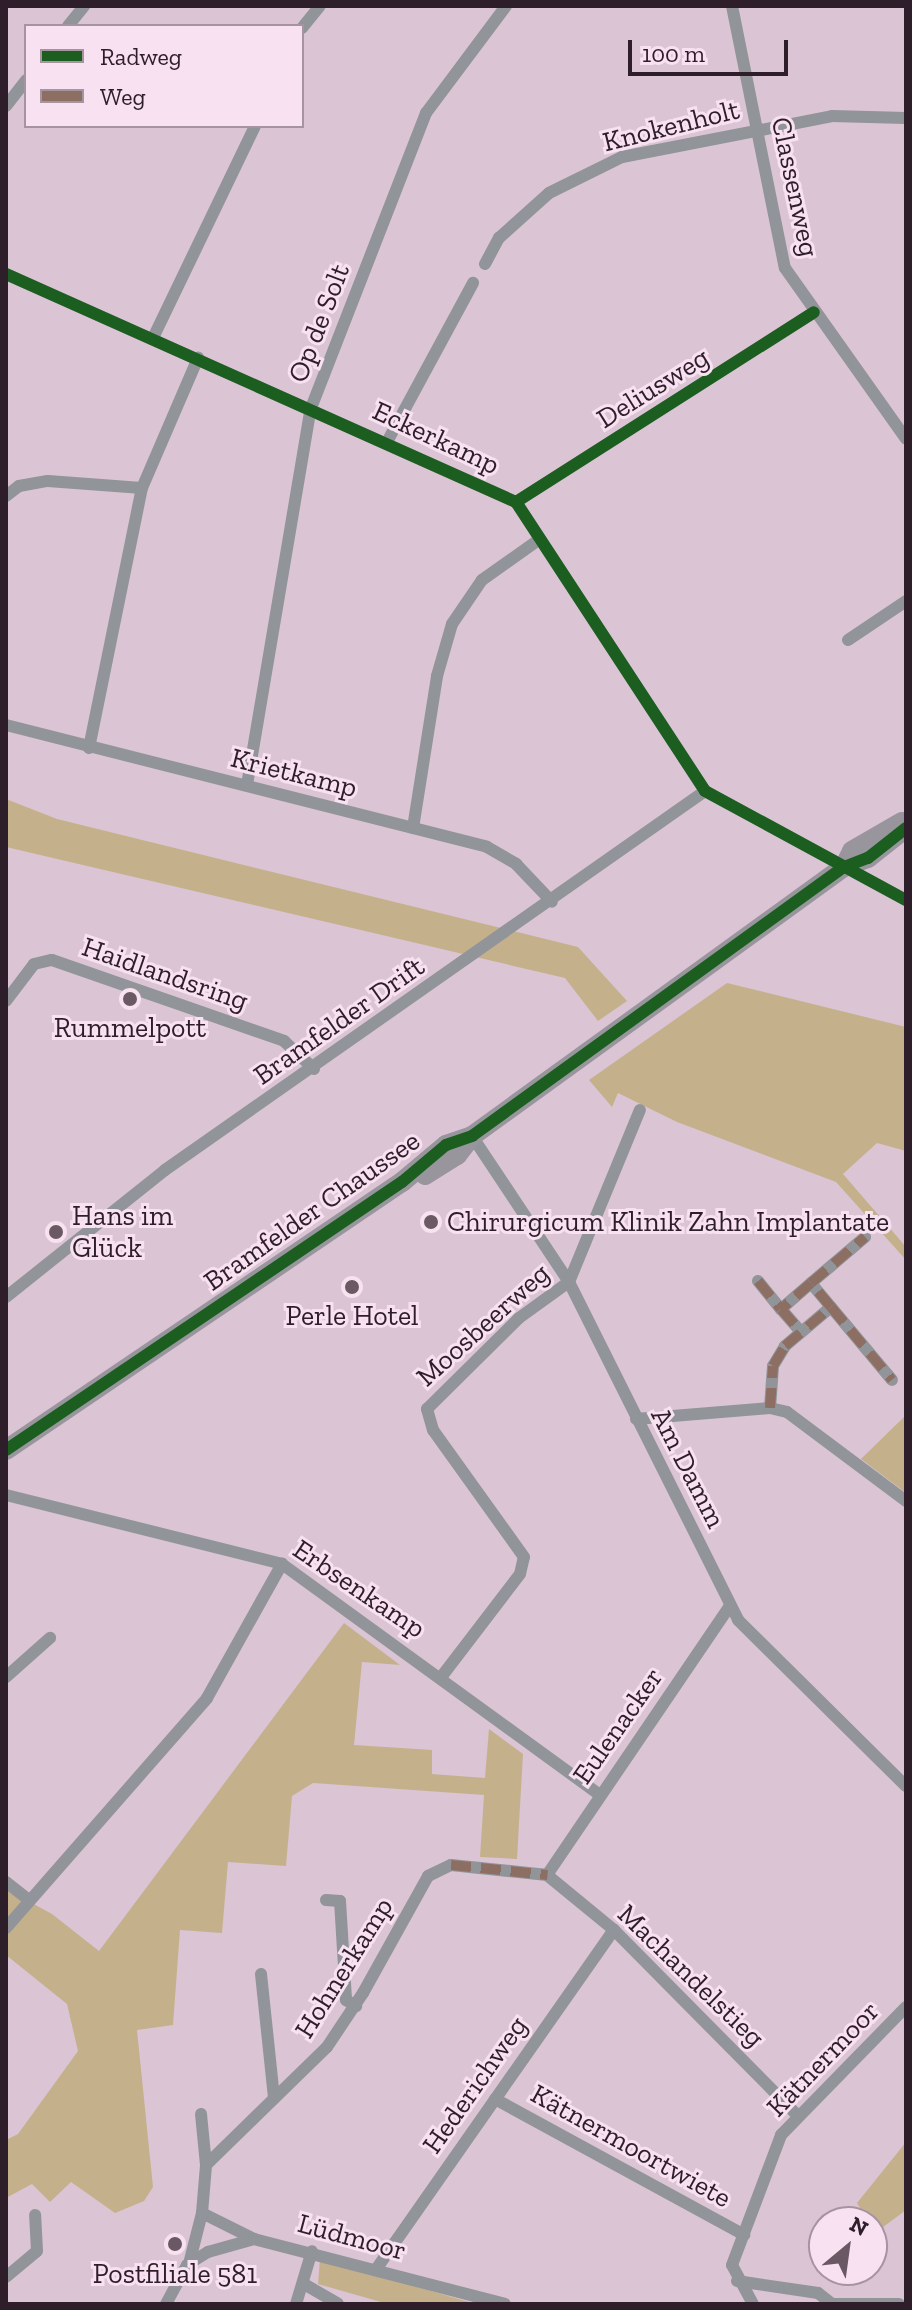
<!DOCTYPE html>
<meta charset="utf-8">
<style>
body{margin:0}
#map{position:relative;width:912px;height:2310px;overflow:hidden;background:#dbc4d4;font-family:"Zilla Slab",serif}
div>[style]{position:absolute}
.green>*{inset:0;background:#c4b18c}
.minor>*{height:12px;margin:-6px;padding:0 6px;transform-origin:6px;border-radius:6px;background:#919499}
.primary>*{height:20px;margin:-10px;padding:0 10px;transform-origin:10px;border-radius:10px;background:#98959d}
.quiet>*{height:10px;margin-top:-5px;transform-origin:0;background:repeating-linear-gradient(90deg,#8d6e63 0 20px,transparent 0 30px)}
.cycleway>*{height:12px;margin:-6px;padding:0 6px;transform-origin:6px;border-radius:6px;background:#1b5e20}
.dots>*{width:22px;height:22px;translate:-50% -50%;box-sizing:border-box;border:4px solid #f8e2f1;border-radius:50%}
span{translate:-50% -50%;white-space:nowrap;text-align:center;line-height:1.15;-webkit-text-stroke:6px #f8e2f1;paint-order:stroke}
.street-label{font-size:28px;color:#2e1e29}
.poi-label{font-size:28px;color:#2e1e29}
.left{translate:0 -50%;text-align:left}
.frame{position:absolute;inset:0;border:8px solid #2e1e29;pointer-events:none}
.legend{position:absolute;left:24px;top:24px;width:280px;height:104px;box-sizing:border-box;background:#f8e2f1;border:2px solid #a794a1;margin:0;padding:10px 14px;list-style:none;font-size:24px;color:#2e1e29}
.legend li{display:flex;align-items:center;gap:16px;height:40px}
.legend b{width:40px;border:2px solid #a794a1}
.north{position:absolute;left:808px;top:2206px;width:80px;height:80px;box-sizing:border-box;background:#f8e2f1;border:2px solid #a794a1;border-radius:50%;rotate:29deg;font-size:22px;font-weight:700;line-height:32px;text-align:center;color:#2e1e29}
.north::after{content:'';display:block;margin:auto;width:28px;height:36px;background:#6b5865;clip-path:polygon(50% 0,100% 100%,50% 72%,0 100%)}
.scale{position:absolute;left:628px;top:40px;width:160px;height:36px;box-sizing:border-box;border:4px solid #2e1e29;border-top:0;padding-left:10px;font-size:24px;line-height:28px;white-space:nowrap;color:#2e1e29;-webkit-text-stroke:6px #f8e2f1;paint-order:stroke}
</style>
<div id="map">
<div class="green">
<div style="clip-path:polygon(6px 799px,57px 819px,578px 947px,627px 1001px,598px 1021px,565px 978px,6px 847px)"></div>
<div style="clip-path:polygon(727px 983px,906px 1027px,906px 1151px,877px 1143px,843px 1174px,906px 1247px,906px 1260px,836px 1182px,677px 1122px,618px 1093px,612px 1107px,589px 1080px)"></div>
<div style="clip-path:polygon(906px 1415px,906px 1493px,861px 1459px)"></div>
<div style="clip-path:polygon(344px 1623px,400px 1665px,362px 1662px,354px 1745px,432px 1750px,432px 1774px,485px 1778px,489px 1729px,523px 1754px,517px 1859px,480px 1857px,484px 1795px,313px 1783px,292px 1796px,286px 1866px,228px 1862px,222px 1933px,180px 1930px,173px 2025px,137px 2030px,153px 2187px,144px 2201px,115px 2213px,71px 2182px,50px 2202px,32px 2184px,6px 2198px,6px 2140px,18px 2134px,78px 2051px,67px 2004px,6px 1955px,6px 1889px,52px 1914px,99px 1951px)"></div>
<div style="clip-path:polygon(906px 2142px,906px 2210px,875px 2233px,857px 2203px)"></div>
<div style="clip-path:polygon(320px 2259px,469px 2302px,469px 2304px,388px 2304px,318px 2284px)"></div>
</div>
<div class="minor">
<div style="left:732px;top:6px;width:267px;rotate:78.6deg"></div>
<div style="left:785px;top:268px;width:209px;rotate:54.7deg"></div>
<div style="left:68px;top:26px;width:26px;rotate:-51deg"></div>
<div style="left:302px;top:28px;width:28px;rotate:-51deg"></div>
<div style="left:6px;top:106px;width:33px;rotate:-52deg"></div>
<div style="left:485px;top:264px;width:30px;rotate:-62deg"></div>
<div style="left:499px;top:238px;width:67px;rotate:-42deg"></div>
<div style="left:549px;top:193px;width:81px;rotate:-26.3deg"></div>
<div style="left:622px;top:157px;width:214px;rotate:-11deg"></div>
<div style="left:832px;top:116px;width:74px;rotate:1.5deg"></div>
<div style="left:6px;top:274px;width:559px;rotate:24.09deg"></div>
<div style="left:516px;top:502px;width:345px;rotate:56.8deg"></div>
<div style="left:705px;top:791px;width:229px;rotate:28.5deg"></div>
<div style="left:153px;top:338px;width:235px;rotate:-64.3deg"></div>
<div style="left:387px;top:442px;width:181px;rotate:-61.6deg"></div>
<div style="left:6px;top:496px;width:16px;rotate:-38deg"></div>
<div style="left:19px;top:486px;width:29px;rotate:-10deg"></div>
<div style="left:48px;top:481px;width:94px;rotate:4.3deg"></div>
<div style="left:516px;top:502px;width:353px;rotate:-32.5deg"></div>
<div style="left:848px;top:640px;width:70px;rotate:-33.9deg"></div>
<div style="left:6px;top:725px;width:496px;rotate:14.2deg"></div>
<div style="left:487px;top:847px;width:34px;rotate:30deg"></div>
<div style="left:516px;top:864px;width:52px;rotate:46.5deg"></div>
<div style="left:89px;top:748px;width:265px;rotate:-78.5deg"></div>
<div style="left:142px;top:488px;width:142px;rotate:-66.7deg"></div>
<div style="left:247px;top:785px;width:382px;rotate:-80.4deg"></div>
<div style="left:311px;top:408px;width:317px;rotate:-68.7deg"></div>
<div style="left:426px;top:113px;width:134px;rotate:-53.2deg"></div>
<div style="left:413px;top:828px;width:154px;rotate:-81deg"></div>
<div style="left:437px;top:676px;width:54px;rotate:-73.9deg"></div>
<div style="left:452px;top:624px;width:53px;rotate:-55.7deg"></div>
<div style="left:482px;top:580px;width:71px;rotate:-35.3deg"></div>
<div style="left:6px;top:1001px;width:46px;rotate:-52.9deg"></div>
<div style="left:34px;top:964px;width:18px;rotate:-13deg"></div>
<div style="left:52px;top:960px;width:246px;rotate:19.2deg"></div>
<div style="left:284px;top:1041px;width:41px;rotate:43deg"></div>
<div style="left:472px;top:1136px;width:175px;rotate:56.4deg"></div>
<div style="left:569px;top:1282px;width:378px;rotate:63.4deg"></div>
<div style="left:738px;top:1620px;width:236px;rotate:44.7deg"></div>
<div style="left:758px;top:1281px;width:36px;rotate:51deg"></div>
<div style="left:811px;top:1283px;width:71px;rotate:-40.4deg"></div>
<div style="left:6px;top:1297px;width:203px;rotate:-38.6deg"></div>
<div style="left:165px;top:1170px;width:660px;rotate:-35.06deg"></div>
<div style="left:831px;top:1307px;width:95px;rotate:50.1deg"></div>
<div style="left:770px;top:1408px;width:42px;rotate:-85.9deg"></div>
<div style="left:773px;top:1366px;width:23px;rotate:-59deg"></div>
<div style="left:785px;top:1346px;width:60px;rotate:-40.3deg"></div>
<div style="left:831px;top:1307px;width:31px;rotate:-130deg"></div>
<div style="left:811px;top:1283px;width:40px;rotate:139deg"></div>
<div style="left:781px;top:1309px;width:30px;rotate:49deg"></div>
<div style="left:636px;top:1419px;width:134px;rotate:-4.7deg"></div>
<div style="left:770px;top:1408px;width:17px;rotate:13deg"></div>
<div style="left:787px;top:1412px;width:149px;rotate:36.8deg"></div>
<div style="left:6px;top:1495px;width:284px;rotate:14deg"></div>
<div style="left:282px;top:1564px;width:392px;rotate:36deg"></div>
<div style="left:442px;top:1676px;width:128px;rotate:-52.6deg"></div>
<div style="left:520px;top:1574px;width:17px;rotate:-77deg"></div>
<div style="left:524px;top:1557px;width:156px;rotate:-125.6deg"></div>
<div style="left:433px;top:1430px;width:22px;rotate:-106deg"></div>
<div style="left:427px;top:1409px;width:129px;rotate:-44.7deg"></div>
<div style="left:519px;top:1318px;width:62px;rotate:-35.8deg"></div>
<div style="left:569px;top:1282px;width:186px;rotate:-67.6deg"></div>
<div style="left:6px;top:1677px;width:59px;rotate:-41.6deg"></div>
<div style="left:547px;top:1875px;width:87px;rotate:39.4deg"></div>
<div style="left:614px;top:1930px;width:262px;rotate:45.3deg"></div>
<div style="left:547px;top:1875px;width:325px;rotate:-55.8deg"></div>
<div style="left:6px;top:1882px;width:29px;rotate:38deg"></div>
<div style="left:326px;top:1900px;width:14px;rotate:4deg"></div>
<div style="left:340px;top:1901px;width:99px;rotate:86.5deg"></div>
<div style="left:346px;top:2000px;width:12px;rotate:31deg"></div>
<div style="left:6px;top:1928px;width:305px;rotate:-48.8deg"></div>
<div style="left:207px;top:1698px;width:154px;rotate:-60.8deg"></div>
<div style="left:261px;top:1974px;width:125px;rotate:84deg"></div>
<div style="left:495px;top:2099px;width:284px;rotate:28.6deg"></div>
<div style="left:201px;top:2114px;width:51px;rotate:84.4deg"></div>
<div style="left:202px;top:2213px;width:58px;rotate:26.6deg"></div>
<div style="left:189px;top:2264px;width:53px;rotate:-75.7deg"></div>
<div style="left:202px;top:2213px;width:48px;rotate:-85.2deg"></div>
<div style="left:206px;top:2165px;width:169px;rotate:-44.3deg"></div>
<div style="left:327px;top:2047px;width:65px;rotate:-56.3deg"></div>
<div style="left:363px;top:1993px;width:134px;rotate:-60.9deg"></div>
<div style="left:428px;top:1876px;width:25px;rotate:-26deg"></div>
<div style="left:451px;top:1865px;width:97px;rotate:5.9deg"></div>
<div style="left:377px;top:2268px;width:413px;rotate:-55deg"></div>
<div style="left:6px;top:2277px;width:40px;rotate:-40deg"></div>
<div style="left:37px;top:2251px;width:36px;rotate:-93deg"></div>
<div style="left:737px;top:2281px;width:82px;rotate:8.4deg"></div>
<div style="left:818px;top:2293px;width:18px;rotate:38deg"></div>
<div style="left:304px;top:2284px;width:39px;rotate:30deg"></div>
<div style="left:166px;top:2304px;width:44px;rotate:-61.7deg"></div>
<div style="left:187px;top:2265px;width:25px;rotate:-32deg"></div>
<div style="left:208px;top:2252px;width:48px;rotate:-15.8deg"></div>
<div style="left:254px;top:2239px;width:259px;rotate:14.5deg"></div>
<div style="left:296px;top:2304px;width:55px;rotate:-73.2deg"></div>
<div style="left:753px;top:2304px;width:44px;rotate:-118.3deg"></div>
<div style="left:732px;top:2265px;width:139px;rotate:-69.3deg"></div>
<div style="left:781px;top:2135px;width:179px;rotate:-45.7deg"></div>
<div style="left:832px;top:2304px;width:67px"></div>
</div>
<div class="primary">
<div style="left:844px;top:867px;width:18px;rotate:-63deg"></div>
<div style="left:852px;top:851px;width:58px;rotate:-30.1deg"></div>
<div style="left:425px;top:1175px;width:38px;rotate:-32deg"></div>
<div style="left:457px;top:1155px;width:24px;rotate:-52deg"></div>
<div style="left:6px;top:1450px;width:478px;rotate:-34.1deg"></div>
<div style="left:402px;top:1182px;width:57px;rotate:-40.1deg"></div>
<div style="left:446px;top:1145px;width:28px;rotate:-19deg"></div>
<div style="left:472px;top:1136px;width:459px;rotate:-35.9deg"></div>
<div style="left:844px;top:867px;width:26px;rotate:-21deg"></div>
<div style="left:868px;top:858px;width:48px;rotate:-38.3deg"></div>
</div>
<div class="quiet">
<div style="left:758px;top:1281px;width:36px;rotate:51deg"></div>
<div style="left:811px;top:1283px;width:71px;rotate:-40.4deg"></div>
<div style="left:831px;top:1307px;width:95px;rotate:50.1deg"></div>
<div style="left:770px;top:1408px;width:42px;rotate:-85.9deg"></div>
<div style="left:773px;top:1366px;width:23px;rotate:-59deg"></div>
<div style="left:785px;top:1346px;width:60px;rotate:-40.3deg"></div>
<div style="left:831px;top:1307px;width:31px;rotate:-130deg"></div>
<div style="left:811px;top:1283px;width:40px;rotate:139deg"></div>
<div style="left:781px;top:1309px;width:30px;rotate:49deg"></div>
<div style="left:451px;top:1865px;width:97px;rotate:5.9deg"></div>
</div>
<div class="cycleway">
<div style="left:6px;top:274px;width:559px;rotate:24.09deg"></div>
<div style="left:516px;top:502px;width:345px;rotate:56.8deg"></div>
<div style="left:705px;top:791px;width:229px;rotate:28.5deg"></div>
<div style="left:516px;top:502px;width:353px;rotate:-32.5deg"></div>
<div style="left:6px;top:1450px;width:478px;rotate:-34.1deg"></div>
<div style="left:402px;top:1182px;width:57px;rotate:-40.1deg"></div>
<div style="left:446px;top:1145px;width:28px;rotate:-19deg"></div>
<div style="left:472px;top:1136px;width:459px;rotate:-35.9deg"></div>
<div style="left:844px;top:867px;width:26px;rotate:-21deg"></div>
<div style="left:868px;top:858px;width:48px;rotate:-38.3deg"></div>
</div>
<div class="dots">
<div style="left:130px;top:999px;background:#6b5865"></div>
<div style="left:431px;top:1222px;background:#6b5865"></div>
<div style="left:56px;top:1232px;background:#6b5865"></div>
<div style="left:352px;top:1287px;background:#6b5865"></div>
<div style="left:175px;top:2244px;background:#6b5865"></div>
</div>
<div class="street-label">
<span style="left:671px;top:126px;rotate:-14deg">Knokenholt</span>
<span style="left:795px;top:187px;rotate:78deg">Classenweg</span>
<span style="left:319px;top:323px;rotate:-69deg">Op de Solt</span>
<span style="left:653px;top:388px;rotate:-32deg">Deliusweg</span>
<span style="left:436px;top:438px;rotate:25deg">Eckerkamp</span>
<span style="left:294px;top:773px;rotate:14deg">Krietkamp</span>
<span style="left:165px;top:974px;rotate:19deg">Haidlandsring</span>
<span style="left:339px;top:1021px;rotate:-35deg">Bramfelder Drift</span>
<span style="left:312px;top:1211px;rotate:-35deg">Bramfelder Chaussee</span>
<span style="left:483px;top:1325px;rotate:-42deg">Moosbeerweg</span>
<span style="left:688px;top:1468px;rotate:63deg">Am Damm</span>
<span style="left:359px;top:1589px;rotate:34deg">Erbsenkamp</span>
<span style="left:618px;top:1726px;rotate:-55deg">Eulenacker</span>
<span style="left:344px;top:1968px;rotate:-58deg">Hohnerkamp</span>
<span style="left:691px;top:1976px;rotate:44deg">Machandelstieg</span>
<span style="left:823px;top:2059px;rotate:-46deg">Kätnermoor</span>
<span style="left:475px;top:2085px;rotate:-55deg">Hederichweg</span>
<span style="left:631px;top:2146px;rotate:29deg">Kätnermoortwiete</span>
<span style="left:352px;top:2237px;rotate:15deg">Lüdmoor</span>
</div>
<div class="poi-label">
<span style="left:130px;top:1028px">Rummelpott</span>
<span class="left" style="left:72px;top:1232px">Hans im<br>Glück</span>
<span class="left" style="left:447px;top:1222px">Chirurgicum Klinik Zahn Implantate</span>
<span style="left:352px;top:1316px">Perle Hotel</span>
<span style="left:175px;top:2274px">Postfiliale 581</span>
</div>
<div class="frame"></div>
<ul class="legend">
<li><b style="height:10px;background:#1b5e20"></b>Radweg</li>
<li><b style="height:10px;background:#8d6e63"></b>Weg</li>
</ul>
<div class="north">N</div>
<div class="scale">100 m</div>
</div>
